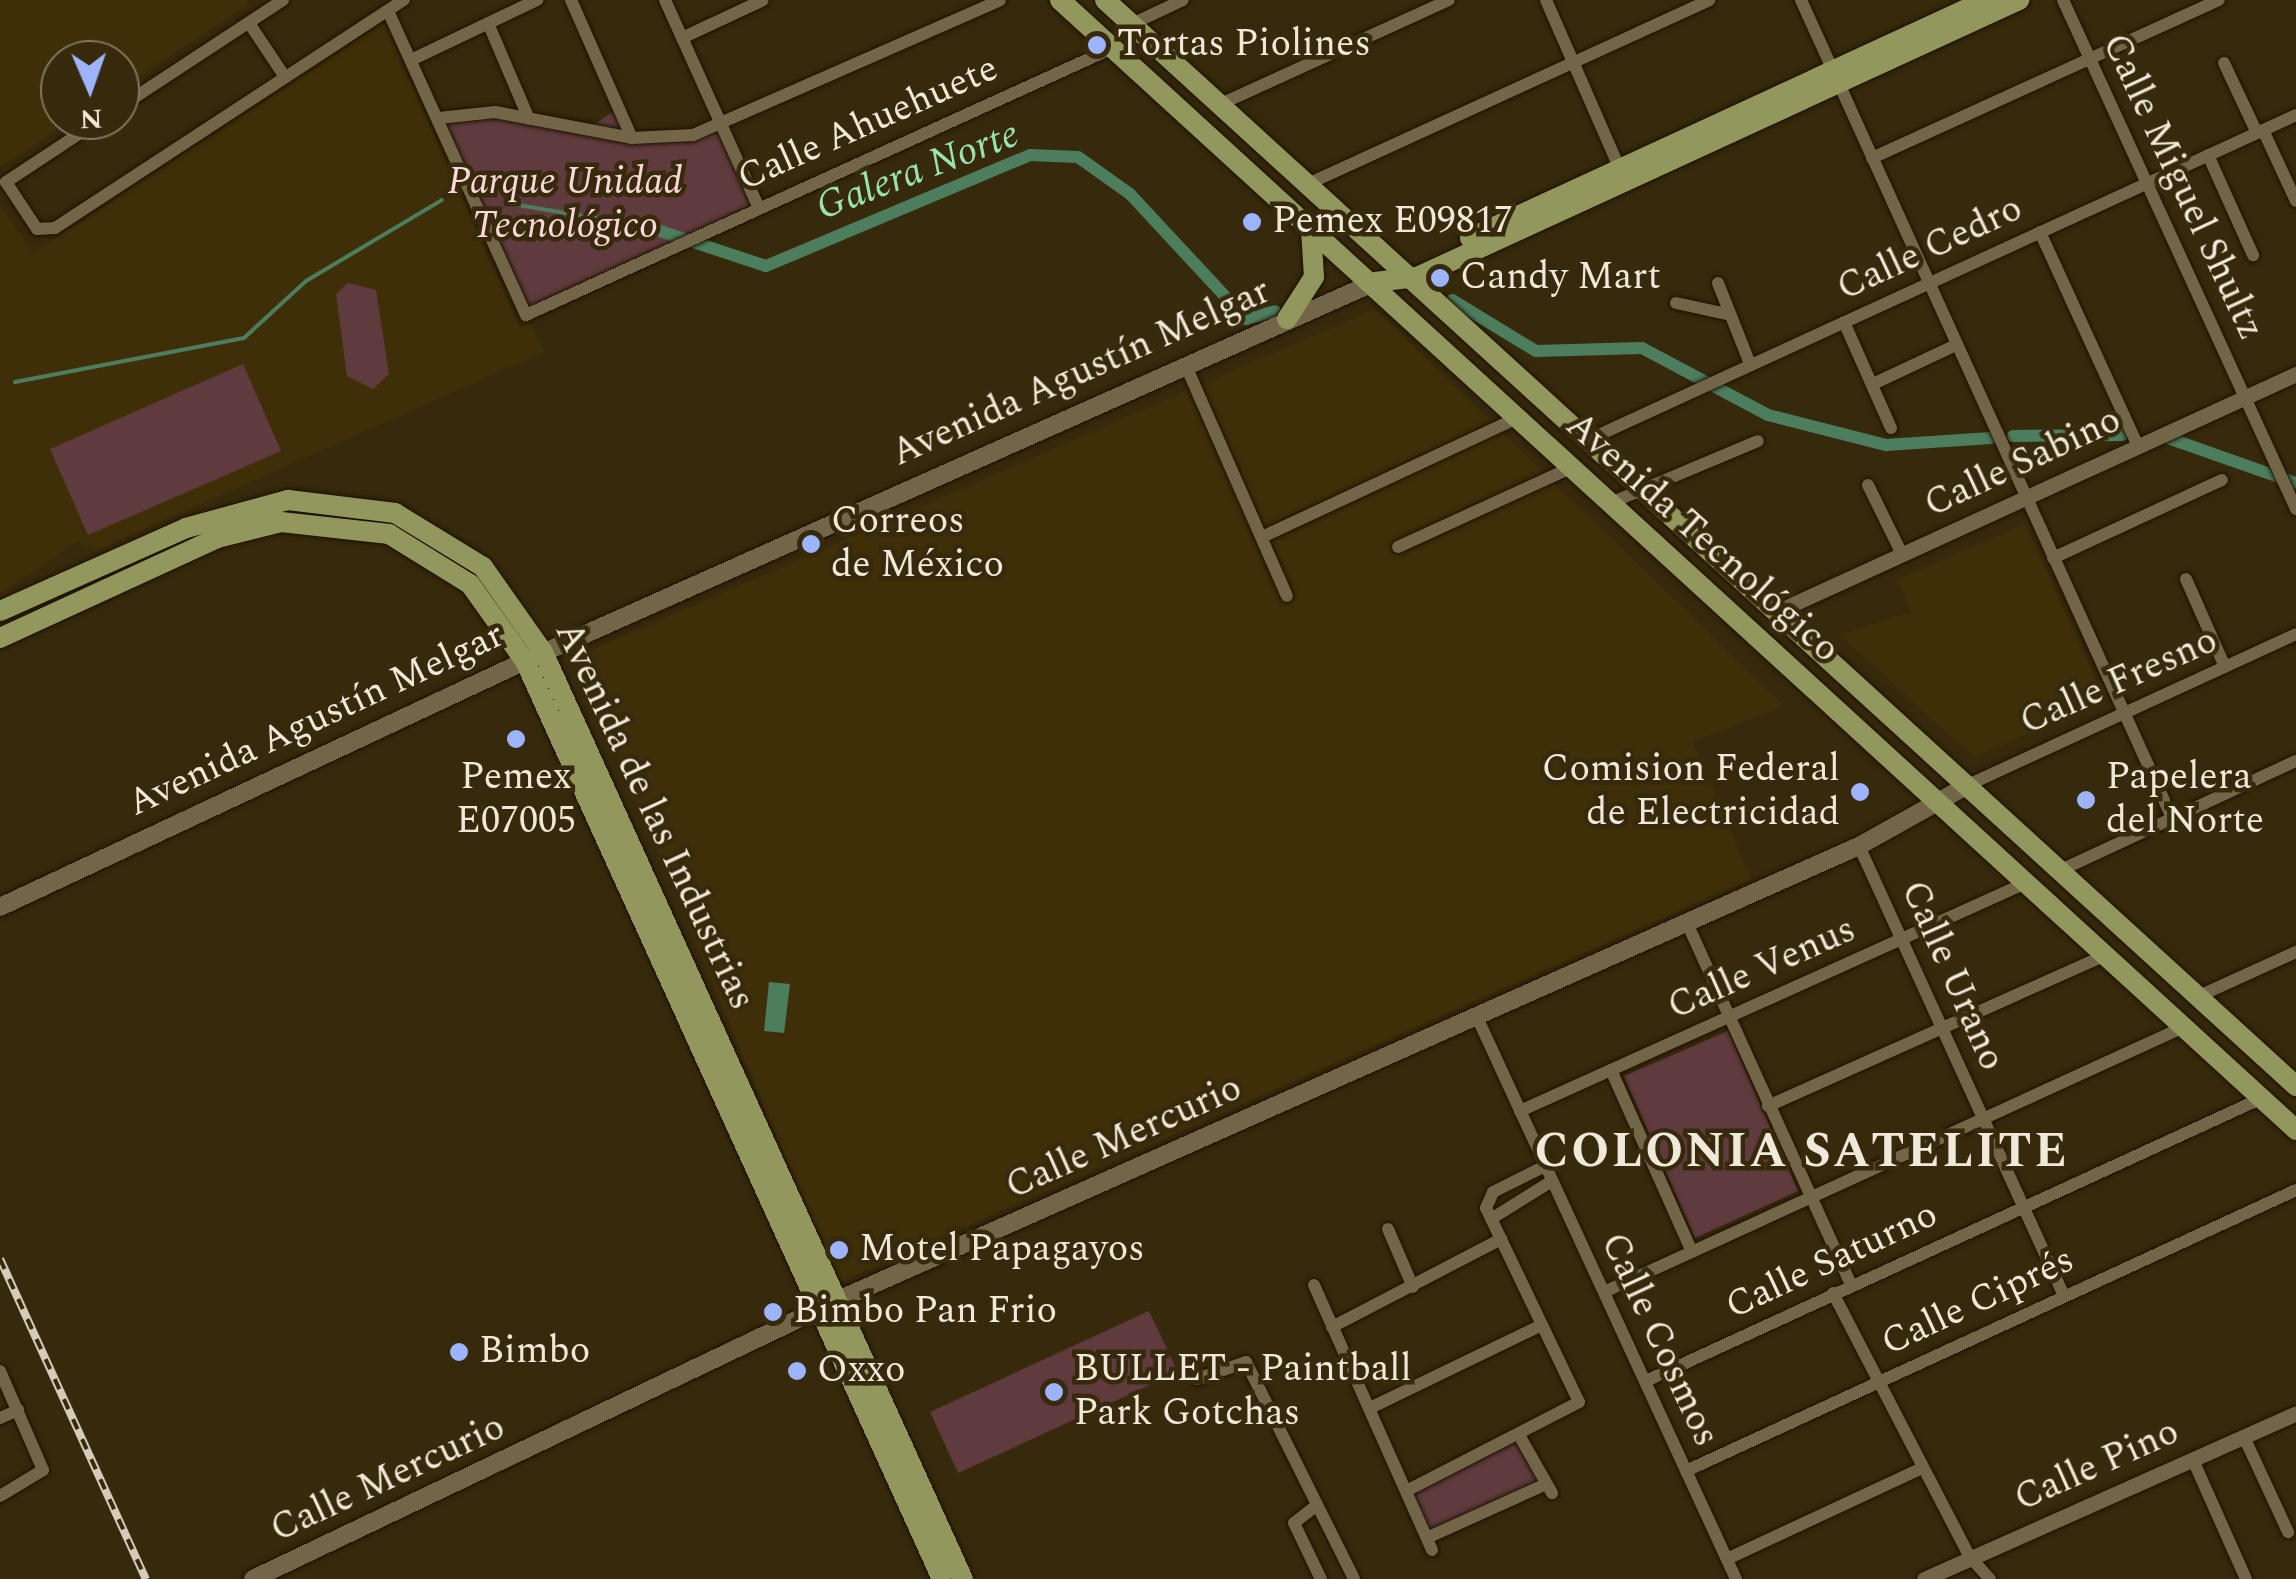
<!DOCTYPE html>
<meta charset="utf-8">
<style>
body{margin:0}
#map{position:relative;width:2296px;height:1579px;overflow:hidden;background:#372a0c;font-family:Spectral,serif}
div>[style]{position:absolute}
.built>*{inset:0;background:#3f2f08}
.green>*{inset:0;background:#603b3d}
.water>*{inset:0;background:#4c7e5e}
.stream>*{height:4px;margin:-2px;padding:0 2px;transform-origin:2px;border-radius:2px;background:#4c7e5e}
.canal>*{height:12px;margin:-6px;padding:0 6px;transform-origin:6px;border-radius:6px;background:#4c7e5e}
.roads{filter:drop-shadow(0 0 2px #1e1200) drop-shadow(0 0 2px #1e1200)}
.minor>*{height:12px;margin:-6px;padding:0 6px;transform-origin:6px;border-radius:6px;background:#736547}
.tertiary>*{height:15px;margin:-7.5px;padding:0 7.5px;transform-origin:7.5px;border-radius:7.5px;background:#736547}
.secondary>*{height:18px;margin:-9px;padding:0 9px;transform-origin:9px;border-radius:9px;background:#736547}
.primary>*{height:20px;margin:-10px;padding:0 10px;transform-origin:10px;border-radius:10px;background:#92975d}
.rail>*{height:8px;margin-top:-4px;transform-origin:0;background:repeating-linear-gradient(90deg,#372a0c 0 11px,#d4cbb9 0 22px);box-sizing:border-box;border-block:2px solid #d4cbb9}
.dots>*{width:28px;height:28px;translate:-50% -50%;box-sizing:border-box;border:5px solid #372a0c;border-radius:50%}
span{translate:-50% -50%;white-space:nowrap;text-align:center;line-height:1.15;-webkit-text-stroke:9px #372a0c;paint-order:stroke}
.poi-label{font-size:38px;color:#f0e8d8}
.left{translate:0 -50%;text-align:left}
.right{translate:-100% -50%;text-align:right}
.street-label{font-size:38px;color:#f0e8d8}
.park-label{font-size:38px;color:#fdd7d9;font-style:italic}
.water-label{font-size:40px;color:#97e4b2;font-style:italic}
.district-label{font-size:48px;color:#f0e8d8;font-weight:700;letter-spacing:2.5px}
.north{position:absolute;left:40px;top:40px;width:100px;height:100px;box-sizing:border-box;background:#372a0c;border:2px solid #81765e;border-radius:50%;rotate:178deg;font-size:28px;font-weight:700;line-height:40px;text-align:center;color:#f0e8d8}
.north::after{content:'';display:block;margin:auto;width:35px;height:45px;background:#9db4fd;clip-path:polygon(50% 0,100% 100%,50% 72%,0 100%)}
</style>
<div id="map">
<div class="built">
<div style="clip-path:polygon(0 0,246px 0,249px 4px,120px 88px,120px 60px,60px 60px,60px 120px,72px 120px,0 167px)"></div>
<div style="clip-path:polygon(384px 23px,520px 328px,531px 324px,544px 352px,97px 550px,77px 542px,0 594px,0 205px,33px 253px)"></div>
<div style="clip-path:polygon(1375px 309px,1784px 706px,1693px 742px,1751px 879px,838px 1283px,576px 657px)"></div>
<div style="clip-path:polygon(2025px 524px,2104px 697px,1975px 758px,1840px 635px,1911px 612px,1897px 580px)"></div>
</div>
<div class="green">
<div style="clip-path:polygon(618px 108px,629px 132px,723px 128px,753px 204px,525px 314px,438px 114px,492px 109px,591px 127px)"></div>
<div style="clip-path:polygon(348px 283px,376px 290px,389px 374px,373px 389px,347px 376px,336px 294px)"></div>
<div style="clip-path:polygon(243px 364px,281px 451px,88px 535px,50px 449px)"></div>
<div style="clip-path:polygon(1728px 1031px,1798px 1191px,1695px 1238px,1624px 1076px)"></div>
<div style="clip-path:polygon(1149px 1311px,1178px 1372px,958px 1473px,930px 1412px)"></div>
<div style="clip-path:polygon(1519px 1435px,1544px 1485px,1431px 1536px,1410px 1489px)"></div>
</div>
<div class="water">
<div style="clip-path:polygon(769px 982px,790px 984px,784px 1033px,764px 1031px)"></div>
</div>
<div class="stream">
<div style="left:507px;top:203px;width:143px;rotate:9.7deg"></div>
<div style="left:15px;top:382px;width:233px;rotate:-10.9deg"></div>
<div style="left:244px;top:338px;width:84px;rotate:-42.6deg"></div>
<div style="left:306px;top:281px;width:158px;rotate:-30.8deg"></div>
</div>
<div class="canal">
<div style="left:648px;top:227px;width:124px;rotate:18.3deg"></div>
<div style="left:766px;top:266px;width:286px;rotate:-22.8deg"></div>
<div style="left:1030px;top:155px;width:48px;rotate:2.4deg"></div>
<div style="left:1078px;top:157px;width:64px;rotate:35.4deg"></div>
<div style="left:1130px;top:194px;width:171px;rotate:47.1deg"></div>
<div style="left:1246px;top:319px;width:30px;rotate:-15deg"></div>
<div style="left:1452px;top:300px;width:98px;rotate:31.3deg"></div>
<div style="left:1536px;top:351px;width:106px;rotate:-1.6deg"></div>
<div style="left:1642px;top:348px;width:143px;rotate:28deg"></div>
<div style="left:1768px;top:415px;width:122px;rotate:14.3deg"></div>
<div style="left:1886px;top:445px;width:105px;rotate:-3.8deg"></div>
<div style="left:2013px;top:436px;width:109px;rotate:-0.5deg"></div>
<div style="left:2168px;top:438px;width:136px;rotate:19.4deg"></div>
</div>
<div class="roads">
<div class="minor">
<div style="left:571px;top:0;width:151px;rotate:66.2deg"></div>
<div style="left:665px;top:0;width:226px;rotate:65.7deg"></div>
<div style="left:1546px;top:0;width:184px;rotate:66.4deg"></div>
<div style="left:1801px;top:0;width:898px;rotate:65.6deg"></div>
<div style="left:2063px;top:0;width:560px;rotate:65.4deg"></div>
<div style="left:388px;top:11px;width:334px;rotate:65.6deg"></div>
<div style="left:526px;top:315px;width:647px;rotate:-24.47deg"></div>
<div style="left:249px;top:23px;width:65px;rotate:56.3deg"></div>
<div style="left:488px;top:23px;width:104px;rotate:66.9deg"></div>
<div style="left:1132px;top:24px;width:56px;rotate:-25.2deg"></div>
<div style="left:682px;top:38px;width:89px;rotate:-25.1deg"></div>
<div style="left:411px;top:60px;width:140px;rotate:-25.5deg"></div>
<div style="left:2224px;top:63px;width:77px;rotate:64.8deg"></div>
<div style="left:1223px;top:103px;width:248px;rotate:-24.5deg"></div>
<div style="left:120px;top:107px;width:195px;rotate:-33.3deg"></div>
<div style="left:439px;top:118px;width:56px;rotate:-6.1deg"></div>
<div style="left:495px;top:112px;width:139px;rotate:10.7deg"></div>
<div style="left:632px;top:138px;width:61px;rotate:-2.8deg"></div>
<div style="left:693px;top:135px;width:335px;rotate:-23.7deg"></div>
<div style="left:100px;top:120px;width:113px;rotate:146.6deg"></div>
<div style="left:6px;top:182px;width:56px;rotate:56.6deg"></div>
<div style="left:37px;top:229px;width:18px;rotate:-3deg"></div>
<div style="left:55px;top:228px;width:417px;rotate:-33.2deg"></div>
<div style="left:2263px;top:130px;width:78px;rotate:65.1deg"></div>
<div style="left:2208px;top:155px;width:110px;rotate:65.8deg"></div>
<div style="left:1872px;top:158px;width:381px;rotate:-24.5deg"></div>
<div style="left:1310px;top:183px;width:439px;rotate:-24.6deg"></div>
<div style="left:2040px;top:232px;width:235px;rotate:65.4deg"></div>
<div style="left:1718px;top:283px;width:87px;rotate:68.4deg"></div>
<div style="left:1676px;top:303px;width:56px;rotate:12.3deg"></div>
<div style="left:1844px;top:322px;width:116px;rotate:66.1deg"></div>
<div style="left:1186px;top:366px;width:251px;rotate:66.3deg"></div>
<div style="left:1873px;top:384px;width:92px;rotate:-25.2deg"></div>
<div style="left:1590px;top:439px;width:777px;rotate:-24.65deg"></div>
<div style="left:1868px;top:485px;width:77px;rotate:63.8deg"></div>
<div style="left:1613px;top:502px;width:157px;rotate:-22.8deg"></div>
<div style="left:1262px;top:537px;width:281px;rotate:-25deg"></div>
<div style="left:1398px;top:547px;width:192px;rotate:-24.6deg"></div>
<div style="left:2053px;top:558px;width:186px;rotate:-24.8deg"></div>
<div style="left:2186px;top:579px;width:96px;rotate:66.1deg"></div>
<div style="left:1968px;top:785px;width:361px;rotate:-24.7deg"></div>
<div style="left:1859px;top:846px;width:494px;rotate:65.5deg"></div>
<div style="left:2061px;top:870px;width:259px;rotate:-24.9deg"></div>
<div style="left:1687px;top:923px;width:397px;rotate:65.6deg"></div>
<div style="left:2199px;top:996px;width:107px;rotate:-24.4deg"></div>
<div style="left:1477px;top:1017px;width:619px;rotate:65.26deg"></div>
<div style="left:1611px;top:1070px;width:199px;rotate:66deg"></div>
<div style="left:1768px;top:1106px;width:370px;rotate:-24.1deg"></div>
<div style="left:1520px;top:1111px;width:557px;rotate:-24.27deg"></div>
<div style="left:1491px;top:1219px;width:72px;rotate:-31.9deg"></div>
<div style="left:1388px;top:1229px;width:63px;rotate:66.7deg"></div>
<div style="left:1314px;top:1285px;width:290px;rotate:66deg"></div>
<div style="left:1604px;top:1292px;width:638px;rotate:-24.56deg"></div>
<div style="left:1833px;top:1293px;width:297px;rotate:62.6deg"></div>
<div style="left:1970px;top:1557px;width:30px;rotate:48deg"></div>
<div style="left:1332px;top:1327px;width:191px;rotate:-27.5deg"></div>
<div style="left:0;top:1371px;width:108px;rotate:66.5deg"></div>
<div style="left:43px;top:1470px;width:50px;rotate:148.8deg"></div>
<div style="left:1197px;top:1379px;width:52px;rotate:-19.1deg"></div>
<div style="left:1246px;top:1362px;width:242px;rotate:63.5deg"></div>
<div style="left:1646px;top:1381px;width:678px;rotate:-24.67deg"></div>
<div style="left:1370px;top:1408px;width:191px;rotate:-25.8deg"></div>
<div style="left:0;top:1418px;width:20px;rotate:-24deg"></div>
<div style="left:1519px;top:1435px;width:67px;rotate:60.4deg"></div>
<div style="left:2244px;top:1437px;width:105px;rotate:65.1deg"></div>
<div style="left:2193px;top:1460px;width:130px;rotate:66deg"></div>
<div style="left:1686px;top:1471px;width:672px;rotate:-24.73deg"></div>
<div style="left:1410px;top:1489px;width:190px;rotate:-27.2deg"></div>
<div style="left:1579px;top:1402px;width:215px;rotate:-115.6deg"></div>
<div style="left:1486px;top:1208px;width:17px;rotate:-66deg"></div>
<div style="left:1493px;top:1192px;width:58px;rotate:-26.6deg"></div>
<div style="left:1317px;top:1505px;width:29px;rotate:142deg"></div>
<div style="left:1294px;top:1523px;width:62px;rotate:64.3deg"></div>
<div style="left:1431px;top:1536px;width:124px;rotate:-24.3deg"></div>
<div style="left:1727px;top:1559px;width:215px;rotate:-25deg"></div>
</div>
<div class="tertiary">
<div style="left:1778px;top:611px;width:570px;rotate:-24.59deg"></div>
<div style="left:1924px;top:1579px;width:407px;rotate:-24deg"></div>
</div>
<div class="secondary">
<div style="left:0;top:907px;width:580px;rotate:-25.11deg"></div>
<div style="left:525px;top:661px;width:931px;rotate:-24.03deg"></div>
<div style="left:253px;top:1579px;width:646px;rotate:-25.49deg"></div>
<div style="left:836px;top:1301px;width:1120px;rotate:-23.98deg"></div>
<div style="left:1859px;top:846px;width:125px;rotate:-29.2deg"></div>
</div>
<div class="primary">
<div style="left:1060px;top:0;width:1675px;rotate:42.43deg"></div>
<div style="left:1105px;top:0;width:1612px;rotate:42.36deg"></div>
<div style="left:1470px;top:238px;width:568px;rotate:-24.76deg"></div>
<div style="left:1375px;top:282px;width:42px;rotate:-6.8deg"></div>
<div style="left:1417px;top:277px;width:663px;rotate:-24.71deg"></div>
<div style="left:1287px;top:319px;width:50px;rotate:-57.3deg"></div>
<div style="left:1314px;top:277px;width:48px;rotate:-93.6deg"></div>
<div style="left:0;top:611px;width:204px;rotate:-24deg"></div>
<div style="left:186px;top:528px;width:106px;rotate:-15.4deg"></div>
<div style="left:288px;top:500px;width:108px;rotate:6.9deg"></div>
<div style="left:395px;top:513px;width:103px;rotate:31.5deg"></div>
<div style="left:483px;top:567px;width:104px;rotate:54.8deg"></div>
<div style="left:543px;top:652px;width:1018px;rotate:65.63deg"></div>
<div style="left:0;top:638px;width:239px;rotate:-24.7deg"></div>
<div style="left:217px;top:538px;width:66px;rotate:-14deg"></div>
<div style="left:281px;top:522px;width:109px;rotate:6.3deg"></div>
<div style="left:389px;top:534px;width:95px;rotate:31.7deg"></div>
<div style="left:470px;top:584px;width:95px;rotate:54.5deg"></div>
<div style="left:525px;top:661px;width:1008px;rotate:65.57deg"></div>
</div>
</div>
<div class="rail">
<div style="left:0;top:1259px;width:352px;rotate:65.5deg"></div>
</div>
<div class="dots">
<div style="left:1097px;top:45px;background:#9db4fd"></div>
<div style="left:1252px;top:222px;background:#9db4fd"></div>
<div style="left:1440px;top:278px;background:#9db4fd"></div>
<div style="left:811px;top:544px;background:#9db4fd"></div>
<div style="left:516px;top:739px;background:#9db4fd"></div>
<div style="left:1860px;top:792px;background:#9db4fd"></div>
<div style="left:2086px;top:800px;background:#9db4fd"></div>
<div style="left:839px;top:1250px;background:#9db4fd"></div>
<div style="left:773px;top:1312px;background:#9db4fd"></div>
<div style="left:459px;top:1352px;background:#9db4fd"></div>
<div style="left:797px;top:1371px;background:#9db4fd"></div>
<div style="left:1054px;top:1392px;background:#9db4fd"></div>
</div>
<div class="poi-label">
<span class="left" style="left:1117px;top:45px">Tortas Piolines</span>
<span class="left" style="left:1272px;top:222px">Pemex E09817</span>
<span class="left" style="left:1460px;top:278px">Candy Mart</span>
<span class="left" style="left:831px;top:544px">Correos<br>de México</span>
<span class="right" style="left:1840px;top:792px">Comision Federal<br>de Electricidad</span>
<span style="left:516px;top:800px">Pemex<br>E07005</span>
<span class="left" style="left:2106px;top:800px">Papelera<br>del Norte</span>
<span class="left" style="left:859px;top:1250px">Motel Papagayos</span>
<span class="left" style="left:793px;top:1312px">Bimbo Pan Frio</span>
<span class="left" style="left:479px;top:1352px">Bimbo</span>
<span class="left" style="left:1074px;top:1392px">BULLET - Paintball<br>Park Gotchas</span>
<span class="left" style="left:817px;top:1371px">Oxxo</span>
</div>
<div class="street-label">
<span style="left:868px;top:124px;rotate:-24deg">Calle Ahuehuete</span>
<span style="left:2182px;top:187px;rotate:65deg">Calle Miguel Shultz</span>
<span style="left:1930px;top:249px;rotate:-25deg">Calle Cedro</span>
<span style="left:1081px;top:373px;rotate:-24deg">Avenida Agustín Melgar</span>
<span style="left:2023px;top:463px;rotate:-25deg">Calle Sabino</span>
<span style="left:1702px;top:538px;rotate:42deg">Avenida Tecnológico</span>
<span style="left:2119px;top:682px;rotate:-24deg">Calle Fresno</span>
<span style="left:316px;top:720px;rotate:-25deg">Avenida Agustín Melgar</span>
<span style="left:654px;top:816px;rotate:65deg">Avenida de las Industrias</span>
<span style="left:1762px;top:969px;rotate:-24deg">Calle Venus</span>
<span style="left:1952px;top:976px;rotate:66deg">Calle Urano</span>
<span style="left:1124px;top:1138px;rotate:-24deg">Calle Mercurio</span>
<span style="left:1832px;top:1261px;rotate:-25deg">Calle Saturno</span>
<span style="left:1978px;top:1302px;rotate:-25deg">Calle Ciprés</span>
<span style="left:1659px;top:1340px;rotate:65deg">Calle Cosmos</span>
<span style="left:2097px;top:1466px;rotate:-24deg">Calle Pino</span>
<span style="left:388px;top:1479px;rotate:-25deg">Calle Mercurio</span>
</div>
<div class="park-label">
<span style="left:565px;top:205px">Parque Unidad<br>Tecnológico</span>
</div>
<div class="water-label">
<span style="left:918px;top:171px;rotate:-21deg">Galera Norte</span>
</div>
<div class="district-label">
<span style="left:1802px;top:1152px">COLONIA SATELITE</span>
</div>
<div class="north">N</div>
</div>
